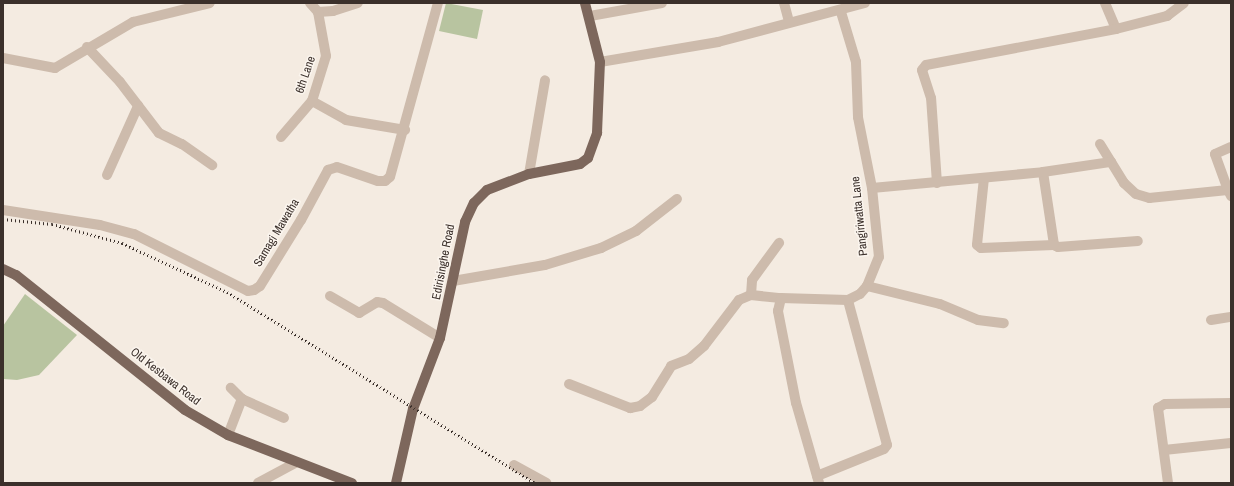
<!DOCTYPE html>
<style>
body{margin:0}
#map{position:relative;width:1234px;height:486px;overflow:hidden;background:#f4ebe1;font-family:"Archivo Narrow",sans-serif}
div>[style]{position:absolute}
.green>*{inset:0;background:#b8c4a0}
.minor>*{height:10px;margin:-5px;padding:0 5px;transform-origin:5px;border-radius:5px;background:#cdbbac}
.major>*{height:10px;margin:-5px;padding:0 5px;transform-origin:5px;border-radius:5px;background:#7d675c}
.rail>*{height:3px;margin-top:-1.5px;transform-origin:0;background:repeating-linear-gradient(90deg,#3b302b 0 1px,transparent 0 4px)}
span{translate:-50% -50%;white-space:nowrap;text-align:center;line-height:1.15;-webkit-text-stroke:3px #fbf5ee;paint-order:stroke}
.street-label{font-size:12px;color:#3b302b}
.frame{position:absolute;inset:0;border:4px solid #3b302b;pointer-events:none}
</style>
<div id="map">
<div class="green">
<div style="clip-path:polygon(446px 3px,483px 10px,477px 39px,439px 31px)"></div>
<div style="clip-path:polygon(25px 294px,77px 335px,39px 375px,17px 380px,4px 379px,3px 326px)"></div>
</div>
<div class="minor">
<div style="left:310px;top:3px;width:12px;rotate:48deg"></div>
<div style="left:318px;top:12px;width:15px;rotate:-4deg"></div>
<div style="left:333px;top:11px;width:26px;rotate:-18deg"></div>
<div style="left:784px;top:3px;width:20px;rotate:75deg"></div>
<div style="left:1105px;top:3px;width:28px;rotate:67deg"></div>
<div style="left:590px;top:16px;width:73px;rotate:-10.2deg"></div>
<div style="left:87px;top:47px;width:48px;rotate:46.7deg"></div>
<div style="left:120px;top:82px;width:64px;rotate:52.6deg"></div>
<div style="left:159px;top:133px;width:25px;rotate:26deg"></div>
<div style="left:182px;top:144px;width:37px;rotate:35deg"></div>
<div style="left:3px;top:58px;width:53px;rotate:10.9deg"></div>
<div style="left:55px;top:68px;width:91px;rotate:-30.5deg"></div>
<div style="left:133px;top:22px;width:79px;rotate:-13.9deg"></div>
<div style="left:600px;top:62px;width:120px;rotate:-9.6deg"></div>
<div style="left:718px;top:42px;width:152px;rotate:-14.9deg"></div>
<div style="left:312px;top:101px;width:39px;rotate:29deg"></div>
<div style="left:346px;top:120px;width:60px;rotate:9.6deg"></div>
<div style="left:281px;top:137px;width:48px;rotate:-49.3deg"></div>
<div style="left:312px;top:101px;width:47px;rotate:-72.7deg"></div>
<div style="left:326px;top:56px;width:45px;rotate:-100.3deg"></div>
<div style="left:1100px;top:144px;width:46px;rotate:58.4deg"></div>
<div style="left:1124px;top:183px;width:16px;rotate:43deg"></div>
<div style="left:1136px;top:194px;width:14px;rotate:17deg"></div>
<div style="left:1149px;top:198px;width:79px;rotate:-5.8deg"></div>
<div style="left:1228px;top:190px;width:7px;rotate:63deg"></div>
<div style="left:1043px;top:172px;width:74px;rotate:81.4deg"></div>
<div style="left:1054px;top:245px;width:4px;rotate:27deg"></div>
<div style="left:1058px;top:247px;width:80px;rotate:-4.3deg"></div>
<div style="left:529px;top:174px;width:95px;rotate:-80.3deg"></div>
<div style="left:107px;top:175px;width:76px;rotate:-65.8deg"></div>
<div style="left:984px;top:178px;width:67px;rotate:96deg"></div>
<div style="left:977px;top:245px;width:5px;rotate:37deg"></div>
<div style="left:981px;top:248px;width:73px;rotate:-2.4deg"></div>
<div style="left:937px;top:183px;width:85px;rotate:-94deg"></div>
<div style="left:931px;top:98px;width:29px;rotate:-108deg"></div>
<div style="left:922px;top:70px;width:6px;rotate:-51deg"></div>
<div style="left:926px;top:65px;width:193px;rotate:-10.7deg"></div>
<div style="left:1116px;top:29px;width:53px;rotate:-14.3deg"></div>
<div style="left:1167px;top:16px;width:21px;rotate:-37deg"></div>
<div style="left:872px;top:188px;width:172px;rotate:-5.3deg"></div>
<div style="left:1043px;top:172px;width:69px;rotate:-8.4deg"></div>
<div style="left:1228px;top:190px;width:38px;rotate:-110deg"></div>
<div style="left:1215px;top:154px;width:17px;rotate:-24deg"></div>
<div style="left:3px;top:210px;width:98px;rotate:8.8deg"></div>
<div style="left:100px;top:225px;width:35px;rotate:15deg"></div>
<div style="left:134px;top:234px;width:127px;rotate:26.6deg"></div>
<div style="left:248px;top:291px;width:6px;rotate:-9deg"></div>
<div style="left:254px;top:290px;width:7px;rotate:-34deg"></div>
<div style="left:260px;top:286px;width:78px;rotate:-58.2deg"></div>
<div style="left:301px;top:220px;width:57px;rotate:-61.6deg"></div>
<div style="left:328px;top:170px;width:9px;rotate:-18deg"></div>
<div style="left:337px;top:167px;width:43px;rotate:18.9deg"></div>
<div style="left:378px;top:181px;width:7px"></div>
<div style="left:385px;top:181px;width:6px;rotate:-39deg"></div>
<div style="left:390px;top:177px;width:180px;rotate:-74.6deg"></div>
<div style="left:453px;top:281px;width:93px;rotate:-9.9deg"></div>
<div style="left:545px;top:265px;width:59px;rotate:-16.9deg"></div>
<div style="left:601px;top:248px;width:39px;rotate:-26deg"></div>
<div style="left:636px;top:231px;width:52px;rotate:-38deg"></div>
<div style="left:867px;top:286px;width:75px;rotate:13.9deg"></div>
<div style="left:940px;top:304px;width:41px;rotate:22.8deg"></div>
<div style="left:978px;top:320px;width:26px;rotate:7deg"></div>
<div style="left:751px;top:295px;width:15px;rotate:-86deg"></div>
<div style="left:752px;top:280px;width:46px;rotate:-53.9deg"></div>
<div style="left:330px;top:296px;width:34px;rotate:30deg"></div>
<div style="left:359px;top:313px;width:21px;rotate:-31deg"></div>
<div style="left:377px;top:302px;width:6px;rotate:9deg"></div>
<div style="left:383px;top:303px;width:67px;rotate:31.6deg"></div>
<div style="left:1211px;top:320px;width:20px;rotate:-9deg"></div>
<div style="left:569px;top:384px;width:66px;rotate:21.5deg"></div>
<div style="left:630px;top:408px;width:10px;rotate:-11deg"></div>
<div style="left:640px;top:406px;width:15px;rotate:-37deg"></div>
<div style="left:652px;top:397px;width:36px;rotate:-58deg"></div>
<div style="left:671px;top:366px;width:19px;rotate:-21deg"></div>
<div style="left:689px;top:359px;width:20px;rotate:-41deg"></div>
<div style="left:704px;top:346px;width:58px;rotate:-52.7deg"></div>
<div style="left:739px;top:300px;width:13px;rotate:-23deg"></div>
<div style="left:751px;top:295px;width:30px;rotate:6deg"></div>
<div style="left:242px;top:399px;width:46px;rotate:24.3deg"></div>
<div style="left:228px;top:435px;width:39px;rotate:-69deg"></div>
<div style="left:242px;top:399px;width:16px;rotate:-135deg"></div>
<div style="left:1164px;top:450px;width:67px;rotate:-6deg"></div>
<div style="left:514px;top:465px;width:37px;rotate:29deg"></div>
<div style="left:817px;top:476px;width:72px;rotate:-21.9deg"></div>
<div style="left:884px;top:449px;width:5px;rotate:-53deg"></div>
<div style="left:887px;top:445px;width:150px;rotate:-105.1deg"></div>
<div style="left:848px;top:300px;width:13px;rotate:-27deg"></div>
<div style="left:860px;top:294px;width:11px;rotate:-49deg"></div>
<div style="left:867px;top:286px;width:31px;rotate:-68deg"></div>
<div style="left:879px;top:257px;width:69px;rotate:-95.8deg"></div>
<div style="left:872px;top:188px;width:72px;rotate:-101.2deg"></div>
<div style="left:858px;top:117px;width:55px;rotate:-92.1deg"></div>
<div style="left:856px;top:62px;width:52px;rotate:-106.7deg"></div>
<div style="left:258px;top:483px;width:42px;rotate:-28.4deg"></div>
<div style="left:819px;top:483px;width:83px;rotate:-106deg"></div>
<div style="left:796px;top:403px;width:94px;rotate:-101.1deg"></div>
<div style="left:778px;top:311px;width:13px;rotate:-77deg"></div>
<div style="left:781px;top:298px;width:67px;rotate:1.7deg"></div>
<div style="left:1168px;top:483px;width:76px;rotate:-97.6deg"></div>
<div style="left:1158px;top:408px;width:8px;rotate:-30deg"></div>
<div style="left:1165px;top:404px;width:66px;rotate:-0.9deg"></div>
</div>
<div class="major">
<div style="left:3px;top:269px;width:14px;rotate:25deg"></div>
<div style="left:16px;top:275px;width:216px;rotate:38.6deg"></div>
<div style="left:185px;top:410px;width:50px;rotate:30.2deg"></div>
<div style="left:228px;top:435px;width:133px;rotate:21.2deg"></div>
<div style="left:396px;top:483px;width:76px;rotate:-77.1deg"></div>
<div style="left:413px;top:409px;width:76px;rotate:-69.2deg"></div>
<div style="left:440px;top:338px;width:119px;rotate:-77.8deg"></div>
<div style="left:465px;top:222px;width:21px;rotate:-65deg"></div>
<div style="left:474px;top:203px;width:18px;rotate:-45deg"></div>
<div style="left:487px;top:190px;width:45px;rotate:-20.9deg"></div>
<div style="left:529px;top:174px;width:52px;rotate:-11.1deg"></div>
<div style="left:580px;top:164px;width:10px;rotate:-37deg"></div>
<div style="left:588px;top:158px;width:27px;rotate:-70deg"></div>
<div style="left:597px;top:133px;width:71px;rotate:-87.6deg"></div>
<div style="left:600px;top:62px;width:61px;rotate:-104.3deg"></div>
</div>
<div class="rail">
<div style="left:3px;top:219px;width:49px;rotate:5.8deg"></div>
<div style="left:52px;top:224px;width:73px;rotate:15.2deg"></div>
<div style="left:122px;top:243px;width:116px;rotate:25deg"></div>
<div style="left:227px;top:292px;width:362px;rotate:31.8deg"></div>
</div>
<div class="street-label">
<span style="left:306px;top:75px;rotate:-71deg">6th Lane</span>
<span style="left:860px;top:216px;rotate:-96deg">Pangiriwatta Lane</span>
<span style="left:277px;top:233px;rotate:-59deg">Samagi Mawatha</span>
<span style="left:444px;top:262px;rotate:-79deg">Edirisinghe Road</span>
<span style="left:165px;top:377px;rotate:38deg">Old Kesbawa Road</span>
</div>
<div class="frame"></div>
</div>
